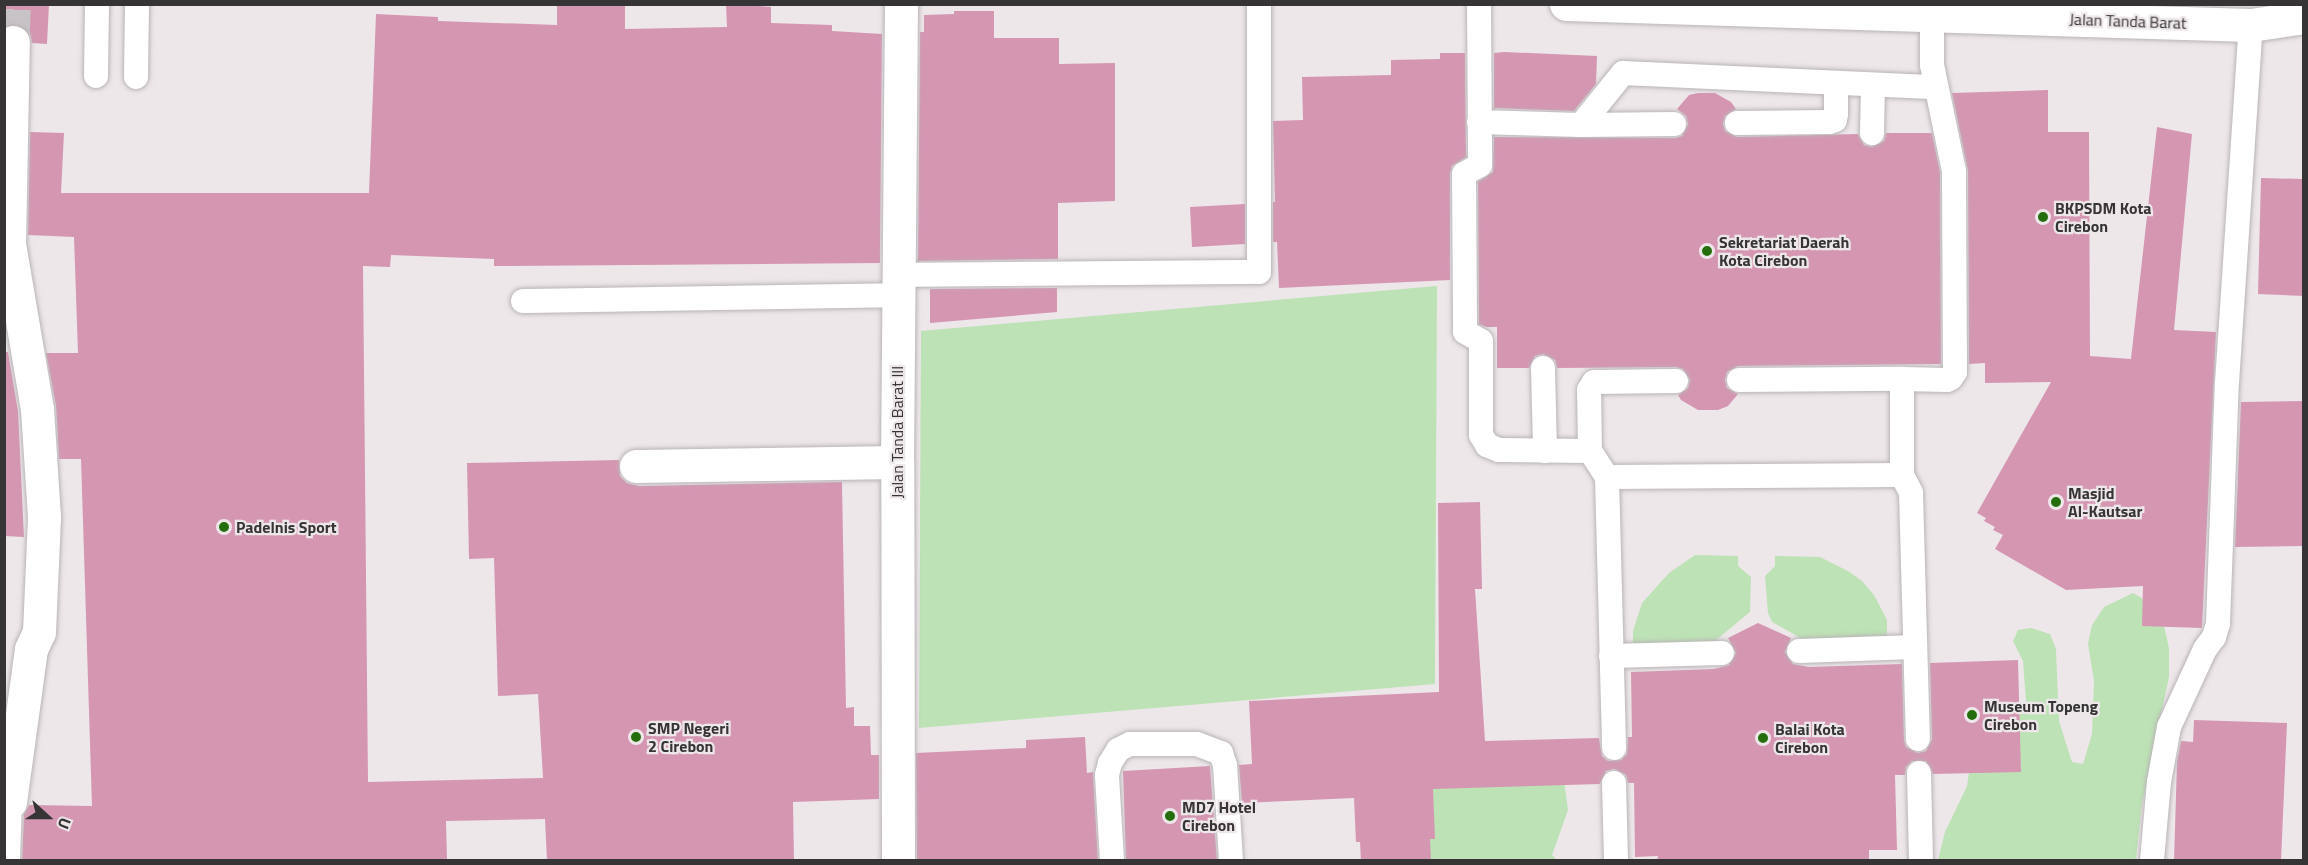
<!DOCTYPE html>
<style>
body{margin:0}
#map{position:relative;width:2308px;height:865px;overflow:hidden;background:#ede7ea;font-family:"Titillium Web",sans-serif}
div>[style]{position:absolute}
.green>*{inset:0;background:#bde2b5}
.building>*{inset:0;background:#d596b2}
.street-tunnel>*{height:33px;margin-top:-16.5px;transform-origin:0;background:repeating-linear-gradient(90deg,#c8c3c6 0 33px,transparent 0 49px)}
.roads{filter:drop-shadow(0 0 2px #b9b4b6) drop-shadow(0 0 2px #b9b4b6)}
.lane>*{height:24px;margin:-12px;padding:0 12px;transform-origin:12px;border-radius:12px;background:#fff}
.street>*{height:33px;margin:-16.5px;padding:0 16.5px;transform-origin:16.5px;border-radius:16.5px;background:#fff}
.dots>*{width:16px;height:16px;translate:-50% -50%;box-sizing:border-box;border:3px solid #ede7ea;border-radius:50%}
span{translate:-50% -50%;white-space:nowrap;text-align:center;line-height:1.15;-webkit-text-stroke:4.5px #ede7ea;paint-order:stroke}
.street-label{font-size:16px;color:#363435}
.poi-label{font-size:16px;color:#363435;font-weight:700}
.left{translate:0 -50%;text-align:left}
.frame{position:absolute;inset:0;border:6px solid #363435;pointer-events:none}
.north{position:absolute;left:18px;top:787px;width:60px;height:60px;-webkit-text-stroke:4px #ede7ea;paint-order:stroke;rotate:111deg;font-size:16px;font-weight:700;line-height:24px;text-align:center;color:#363435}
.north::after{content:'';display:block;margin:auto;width:21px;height:27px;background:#363435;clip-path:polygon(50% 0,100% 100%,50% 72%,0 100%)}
</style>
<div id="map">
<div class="green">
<div style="clip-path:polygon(1437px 286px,1435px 684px,919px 728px,921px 331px)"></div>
<div style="clip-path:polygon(1695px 555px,1738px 556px,1738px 566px,1751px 577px,1750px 612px,1705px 649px,1633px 651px,1633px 631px,1642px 603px,1669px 573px)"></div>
<div style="clip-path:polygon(1775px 556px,1820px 557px,1848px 571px,1862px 581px,1874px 595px,1887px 620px,1887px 638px,1815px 646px,1772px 622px,1768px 613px,1765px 576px,1775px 566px)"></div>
<div style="clip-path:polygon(2133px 593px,2152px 604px,2162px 617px,2169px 648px,2169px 677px,2142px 804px,2136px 860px,1938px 860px,1945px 832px,1967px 786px,1971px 759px,2026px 702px,2023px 661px,2013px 641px,2018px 630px,2031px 628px,2050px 634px,2056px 649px,2059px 721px,2072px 762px,2083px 764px,2092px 734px,2094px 681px,2088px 644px,2092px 625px,2104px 607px)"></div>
<div style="clip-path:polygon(1564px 781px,1568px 810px,1552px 855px,1557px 860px,1415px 860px,1416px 785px)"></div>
</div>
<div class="building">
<div style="clip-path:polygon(4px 4px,49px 4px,47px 44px,32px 43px,30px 33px,22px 26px,14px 23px,4px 25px)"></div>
<div style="clip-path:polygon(557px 4px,625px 4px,625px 29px,727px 27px,726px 4px,737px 4px,771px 7px,771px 23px,832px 25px,832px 31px,882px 34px,880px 263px,494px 266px,494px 259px,391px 255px,390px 267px,363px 266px,368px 782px,543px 778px,538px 694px,498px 696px,494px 558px,469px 559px,467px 463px,619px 460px,620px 476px,627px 483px,639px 486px,842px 482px,846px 708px,854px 707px,854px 726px,870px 726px,871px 755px,879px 755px,879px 799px,793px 802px,794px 861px,547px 861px,545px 819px,446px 821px,447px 861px,22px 861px,24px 814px,29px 805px,92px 806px,81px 459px,59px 459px,56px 406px,46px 353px,78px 353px,74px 237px,28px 235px,30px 132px,64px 133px,61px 193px,369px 193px,376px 14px,438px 17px,438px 21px,557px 25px)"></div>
<div style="clip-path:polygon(954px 11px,994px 11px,994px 38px,1059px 38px,1059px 64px,1115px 63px,1115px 201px,1058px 203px,1058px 259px,918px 261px,920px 32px,924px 32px,924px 15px,954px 14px)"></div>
<div style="clip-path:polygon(1504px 52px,1597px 56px,1596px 84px,1574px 111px,1494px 108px,1494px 53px)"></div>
<div style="clip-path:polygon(1440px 53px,1465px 53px,1466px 157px,1452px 166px,1450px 174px,1450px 280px,1279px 288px,1277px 242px,1273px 242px,1273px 202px,1275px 202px,1273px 121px,1303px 120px,1302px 77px,1391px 75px,1391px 60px,1440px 59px)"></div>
<div style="clip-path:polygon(2048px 90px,2048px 132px,2089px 132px,2090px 356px,2131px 359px,2157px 127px,2192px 134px,2174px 330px,2216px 332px,2202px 628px,2142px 626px,2143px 586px,2066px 590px,1995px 549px,2003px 535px,1993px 530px,1995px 527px,1984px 521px,1986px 518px,1977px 513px,2051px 382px,1985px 383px,1985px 363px,1969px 364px,1968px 171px,1952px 93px)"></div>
<div style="clip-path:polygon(1698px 93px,1715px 93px,1731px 102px,1736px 109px,1725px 116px,1723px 124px,1725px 131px,1737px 137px,1858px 134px,1864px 145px,1872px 147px,1884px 141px,1886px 133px,1932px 133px,1940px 172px,1941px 364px,1738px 366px,1727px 372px,1725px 380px,1727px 388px,1738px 394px,1728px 406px,1718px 410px,1698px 410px,1681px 400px,1678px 395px,1688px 388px,1690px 380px,1683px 369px,1676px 367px,1557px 368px,1555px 360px,1543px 354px,1535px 356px,1529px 368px,1497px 368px,1497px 327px,1486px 327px,1479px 324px,1478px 182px,1493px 172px,1494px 137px,1675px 138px,1682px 136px,1688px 124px,1686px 116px,1677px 109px,1689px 95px)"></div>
<div style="clip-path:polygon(2261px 178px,2304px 179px,2304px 296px,2258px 294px)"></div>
<div style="clip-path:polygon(1245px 204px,1245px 244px,1192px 247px,1190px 207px)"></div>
<div style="clip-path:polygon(1057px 288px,1057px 312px,930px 323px,930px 289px)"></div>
<div style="clip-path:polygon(4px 352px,8px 352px,18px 411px,24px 537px,4px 536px)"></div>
<div style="clip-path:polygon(2304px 401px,2304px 546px,2235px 547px,2241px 402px)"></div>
<div style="clip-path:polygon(1480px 502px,1482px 589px,1475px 589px,1485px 741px,1599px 738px,1602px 756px,1608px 761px,1621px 760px,1627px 754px,1628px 737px,1632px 737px,1631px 672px,1714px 669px,1729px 665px,1736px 653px,1728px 638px,1758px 623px,1791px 638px,1785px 652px,1793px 664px,1809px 667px,1902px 664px,1904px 740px,1906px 747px,1918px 753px,1926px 751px,1932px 739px,1930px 663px,2018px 660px,2021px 772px,1933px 774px,1926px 761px,1912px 761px,1906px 767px,1905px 775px,1895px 775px,1897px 850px,1869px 850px,1869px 861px,1657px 861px,1658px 856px,1635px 857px,1634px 783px,1628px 783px,1626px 775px,1614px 769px,1606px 771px,1600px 784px,1433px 789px,1435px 839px,1430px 839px,1431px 861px,1361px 861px,1360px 842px,1356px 842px,1354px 798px,1242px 803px,1239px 765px,1252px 764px,1249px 701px,1439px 692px,1438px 503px)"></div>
<div style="clip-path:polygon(2194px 720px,2287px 723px,2281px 861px,2174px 861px,2177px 762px,2181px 741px,2193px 742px)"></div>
<div style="clip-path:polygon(1085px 737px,1087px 773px,1093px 772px,1098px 861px,917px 861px,916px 753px,1026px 748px,1026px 740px)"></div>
<div style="clip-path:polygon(1210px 766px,1217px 861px,1126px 861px,1123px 771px)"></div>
</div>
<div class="street-tunnel">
<div style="left:13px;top:42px;width:38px;rotate:-88deg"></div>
</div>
<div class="roads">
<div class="lane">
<div style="left:1479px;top:4px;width:161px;rotate:89.6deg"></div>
<div style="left:1480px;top:165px;width:18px;rotate:151deg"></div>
<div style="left:1464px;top:174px;width:158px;rotate:89.6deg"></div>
<div style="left:1465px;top:332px;width:18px;rotate:29deg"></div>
<div style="left:1481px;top:341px;width:94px;rotate:90deg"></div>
<div style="left:1481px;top:435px;width:12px;rotate:59deg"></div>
<div style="left:1487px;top:445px;width:13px;rotate:23deg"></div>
<div style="left:1499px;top:450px;width:91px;rotate:0.6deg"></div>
<div style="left:1590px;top:451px;width:31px;rotate:57deg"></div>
<div style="left:1607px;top:477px;width:271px;rotate:88.5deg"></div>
<div style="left:96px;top:76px;width:72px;rotate:-89.2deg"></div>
<div style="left:136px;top:77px;width:73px;rotate:-89.2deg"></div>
<div style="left:1479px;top:122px;width:102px;rotate:1.7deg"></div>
<div style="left:1581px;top:125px;width:67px;rotate:-51.1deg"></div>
<div style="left:1623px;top:73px;width:313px;rotate:2.6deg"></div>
<div style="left:1737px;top:123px;width:92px;rotate:-0.6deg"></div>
<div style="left:1829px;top:122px;width:6px;rotate:-18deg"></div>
<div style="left:1835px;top:120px;width:6px;rotate:-81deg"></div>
<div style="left:1836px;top:114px;width:31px;rotate:-90deg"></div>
<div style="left:1581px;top:125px;width:93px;rotate:-0.6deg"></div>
<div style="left:1872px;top:133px;width:48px;rotate:-88.8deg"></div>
<div style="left:898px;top:275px;width:361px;rotate:-0.5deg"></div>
<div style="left:1259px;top:272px;width:268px;rotate:-90deg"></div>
<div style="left:523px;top:301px;width:375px;rotate:-0.9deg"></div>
<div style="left:1543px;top:368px;width:83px;rotate:88.6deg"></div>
<div style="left:1739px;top:380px;width:163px;rotate:-0.4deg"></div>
<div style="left:1590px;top:451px;width:61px;rotate:-90.9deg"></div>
<div style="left:1589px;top:390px;width:9px;rotate:-58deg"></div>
<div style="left:1594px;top:382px;width:82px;rotate:-0.7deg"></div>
<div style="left:1902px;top:475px;width:96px;rotate:-90deg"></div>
<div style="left:1902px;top:379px;width:45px;rotate:1.3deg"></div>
<div style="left:1947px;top:380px;width:4px;rotate:-27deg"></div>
<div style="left:1951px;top:378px;width:7px;rotate:-56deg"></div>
<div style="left:1955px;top:372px;width:201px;rotate:-90.3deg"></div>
<div style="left:1954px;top:171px;width:108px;rotate:-101.7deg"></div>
<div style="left:1932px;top:65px;width:50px;rotate:-90deg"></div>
<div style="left:1607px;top:477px;width:295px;rotate:-0.4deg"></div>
<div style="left:1902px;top:475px;width:20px;rotate:63deg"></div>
<div style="left:1911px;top:493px;width:246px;rotate:88.4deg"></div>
<div style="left:1799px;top:651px;width:116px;rotate:-2deg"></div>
<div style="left:1611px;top:656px;width:111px;rotate:-1.5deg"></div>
<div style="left:1919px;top:773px;width:87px;rotate:88.7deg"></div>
<div style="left:1614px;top:783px;width:77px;rotate:88.5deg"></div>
<div style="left:4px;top:801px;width:6px;rotate:9deg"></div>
<div style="left:10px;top:802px;width:58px;rotate:92deg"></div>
<div style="left:1112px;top:860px;width:85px;rotate:-93.4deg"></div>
<div style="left:1107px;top:775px;width:12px;rotate:-76deg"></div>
<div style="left:1110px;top:763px;width:15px;rotate:-58deg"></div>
<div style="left:1118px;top:750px;width:13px;rotate:-27deg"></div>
<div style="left:1130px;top:744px;width:67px"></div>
<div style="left:1197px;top:744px;width:26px;rotate:21deg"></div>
<div style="left:1221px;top:753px;width:13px;rotate:72deg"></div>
<div style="left:1225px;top:765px;width:95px;rotate:86.4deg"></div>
<div style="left:2152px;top:860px;width:78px;rotate:-84.9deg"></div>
<div style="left:2159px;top:782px;width:56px;rotate:-79.7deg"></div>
<div style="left:2169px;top:727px;width:86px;rotate:-65.2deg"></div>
<div style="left:2205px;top:649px;width:15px;rotate:-53deg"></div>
<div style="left:2214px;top:637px;width:14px;rotate:-73deg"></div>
<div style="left:2218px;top:624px;width:241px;rotate:-87.9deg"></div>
<div style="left:2227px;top:383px;width:359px;rotate:-86.2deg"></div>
</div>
<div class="street">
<div style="left:1566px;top:4px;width:685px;rotate:1.76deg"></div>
<div style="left:2251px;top:25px;width:54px;rotate:-8.6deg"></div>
<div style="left:636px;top:466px;width:261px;rotate:-0.9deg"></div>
<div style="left:10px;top:802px;width:154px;rotate:-82.2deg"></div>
<div style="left:31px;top:649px;width:19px;rotate:-65deg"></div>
<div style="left:39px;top:632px;width:115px;rotate:-87.5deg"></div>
<div style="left:44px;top:517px;width:108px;rotate:-93.7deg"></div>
<div style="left:37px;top:409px;width:167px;rotate:-99.6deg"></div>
<div style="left:9px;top:244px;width:202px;rotate:-88.9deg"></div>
<div style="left:898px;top:860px;width:398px;rotate:-90.1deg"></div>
<div style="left:897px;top:462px;width:458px;rotate:-89.5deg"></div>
</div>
</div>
<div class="dots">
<div style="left:2043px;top:217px;background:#256e0d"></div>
<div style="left:1707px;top:251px;background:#256e0d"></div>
<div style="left:2056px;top:502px;background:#256e0d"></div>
<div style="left:224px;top:527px;background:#256e0d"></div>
<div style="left:1972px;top:715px;background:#256e0d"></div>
<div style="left:636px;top:737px;background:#256e0d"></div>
<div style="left:1763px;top:738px;background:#256e0d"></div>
<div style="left:1170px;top:816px;background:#256e0d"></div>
</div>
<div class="street-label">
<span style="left:2128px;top:21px;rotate:2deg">Jalan Tanda Barat</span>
<span style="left:897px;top:432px;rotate:-90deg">Jalan Tanda Barat III</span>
</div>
<div class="poi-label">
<span class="left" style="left:2055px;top:217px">BKPSDM Kota<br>Cirebon</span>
<span class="left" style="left:1719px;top:251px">Sekretariat Daerah<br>Kota Cirebon</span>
<span class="left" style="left:2068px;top:502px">Masjid<br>Al-Kautsar</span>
<span class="left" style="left:236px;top:527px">Padelnis Sport</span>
<span class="left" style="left:1984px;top:715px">Museum Topeng<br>Cirebon</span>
<span class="left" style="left:648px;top:737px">SMP Negeri<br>2 Cirebon</span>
<span class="left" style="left:1775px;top:738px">Balai Kota<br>Cirebon</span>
<span class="left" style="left:1182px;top:816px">MD7 Hotel<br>Cirebon</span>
</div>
<div class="frame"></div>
<div class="north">U</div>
</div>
